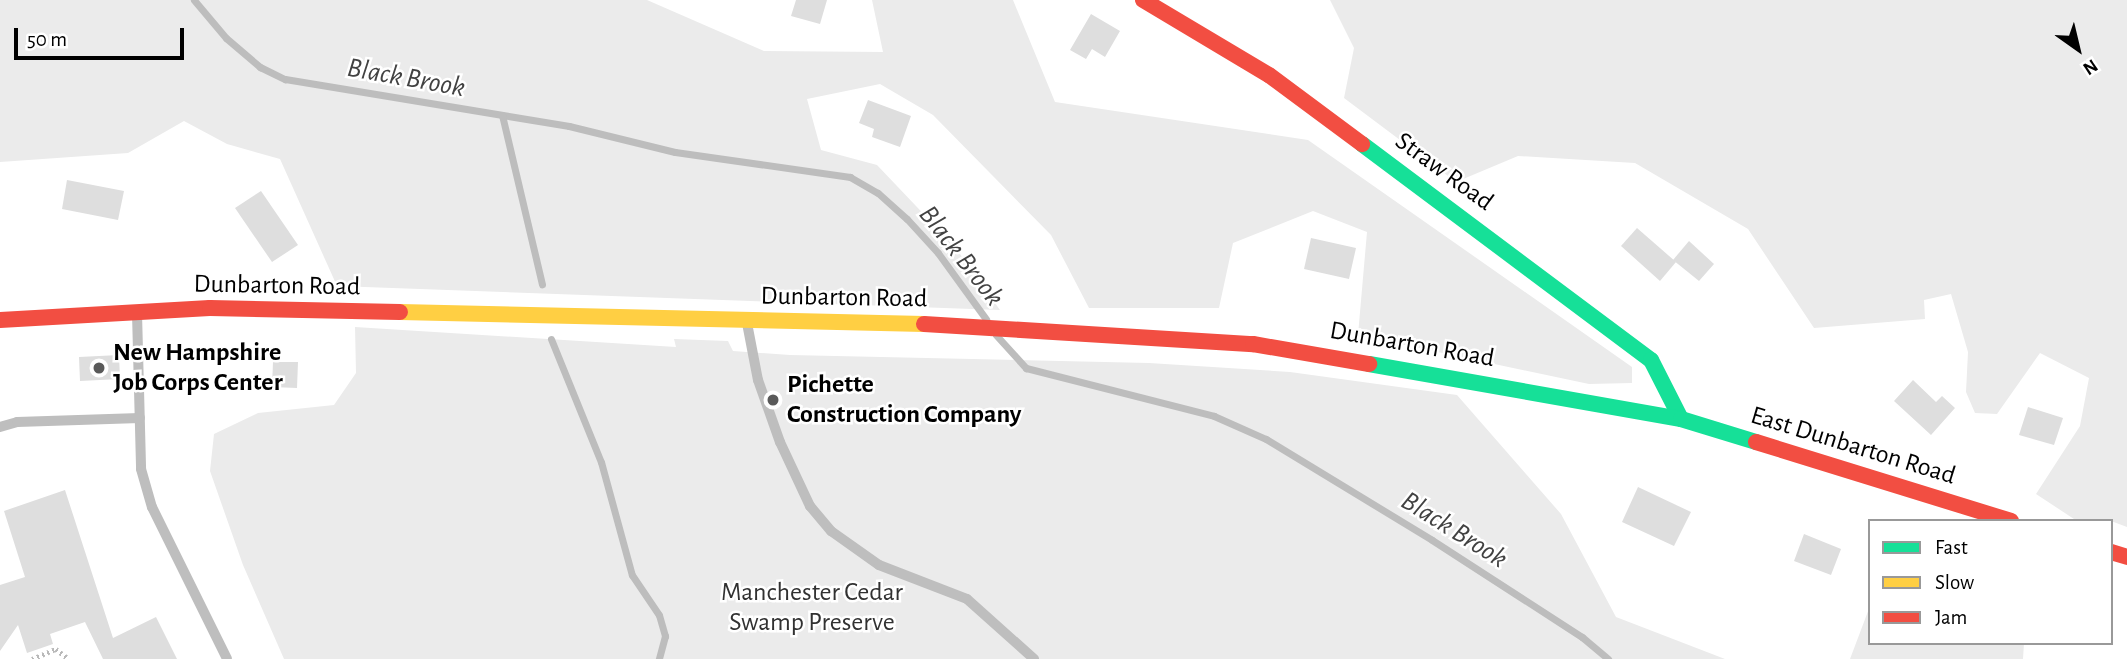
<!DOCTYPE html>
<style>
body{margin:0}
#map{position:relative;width:2127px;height:659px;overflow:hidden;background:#fff;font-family:"Alegreya Sans",sans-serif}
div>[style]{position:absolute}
.green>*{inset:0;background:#ebebeb}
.stream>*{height:7px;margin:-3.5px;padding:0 3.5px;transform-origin:3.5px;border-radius:3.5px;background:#bdbdbd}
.building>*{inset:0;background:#dedede}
.path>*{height:4.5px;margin-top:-2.25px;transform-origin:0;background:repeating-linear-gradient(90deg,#b9b9b9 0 2px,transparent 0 5.5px)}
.lane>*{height:10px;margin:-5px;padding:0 5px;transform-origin:5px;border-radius:5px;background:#bebebe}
.fast>*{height:16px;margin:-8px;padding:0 8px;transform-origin:8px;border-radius:8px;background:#16e098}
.slow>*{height:16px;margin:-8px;padding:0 8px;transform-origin:8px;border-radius:8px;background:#ffcf43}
.jam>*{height:16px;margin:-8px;padding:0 8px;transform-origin:8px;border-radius:8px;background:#f24e42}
.dots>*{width:19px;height:19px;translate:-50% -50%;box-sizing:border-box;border:4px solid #fff;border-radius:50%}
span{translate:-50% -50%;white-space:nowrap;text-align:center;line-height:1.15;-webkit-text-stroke:5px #fff;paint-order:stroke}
.street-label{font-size:26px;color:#000}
.poi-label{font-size:26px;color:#000;font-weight:700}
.left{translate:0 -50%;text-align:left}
.park-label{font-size:26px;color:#313131}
.water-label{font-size:28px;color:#424242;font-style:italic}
.legend{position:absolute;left:1868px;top:519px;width:245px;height:126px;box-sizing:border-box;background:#fff;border:2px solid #999;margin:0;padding:9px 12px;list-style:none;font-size:21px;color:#000}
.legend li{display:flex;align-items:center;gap:14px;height:35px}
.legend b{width:35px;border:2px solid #999}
.north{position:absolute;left:2043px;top:14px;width:70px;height:70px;-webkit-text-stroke:5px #fff;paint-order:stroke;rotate:146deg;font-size:19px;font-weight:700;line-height:28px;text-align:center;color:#000}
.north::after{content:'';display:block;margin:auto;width:24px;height:32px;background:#000;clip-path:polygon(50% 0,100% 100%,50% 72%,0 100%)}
.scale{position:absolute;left:14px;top:28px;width:170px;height:32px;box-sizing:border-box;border:4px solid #000;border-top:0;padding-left:9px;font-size:21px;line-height:24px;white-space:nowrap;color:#000;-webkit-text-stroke:5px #fff;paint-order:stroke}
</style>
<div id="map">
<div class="green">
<div style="clip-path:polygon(0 0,647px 0,764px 51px,883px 52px,872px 0,1013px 0,1055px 102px,1308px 140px,1632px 367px,1632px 383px,1589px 384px,1358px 335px,1367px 232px,1313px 211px,1233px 243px,1219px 308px,1089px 308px,1051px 235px,933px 115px,880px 84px,807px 99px,821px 150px,877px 165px,955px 247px,1000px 310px,337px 286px,280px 159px,227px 144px,184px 121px,128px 153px,0 162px)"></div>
<div style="clip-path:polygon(1330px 0,2127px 0,2127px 527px,2111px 521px,2074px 519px,2036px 494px,2080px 426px,2089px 378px,2040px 353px,1997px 414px,1975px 413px,1966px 392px,1968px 352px,1951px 294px,1924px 300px,1925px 319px,1814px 328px,1748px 229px,1635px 163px,1518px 156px,1456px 182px,1344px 98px,1354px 48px)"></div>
<div style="clip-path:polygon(355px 327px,676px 347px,674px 339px,728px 341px,733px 351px,790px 355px,1149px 363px,1290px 372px,1457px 395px,1561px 514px,1616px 617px,1725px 659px,284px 659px,243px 565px,210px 471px,214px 434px,258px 413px,334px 405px,356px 373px)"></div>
<div style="clip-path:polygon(1870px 606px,1870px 643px,2024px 643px,2023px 659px,1850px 659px)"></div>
</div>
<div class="stream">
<div style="left:194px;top:0;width:50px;rotate:49.9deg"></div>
<div style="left:226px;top:38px;width:45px;rotate:40.5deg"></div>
<div style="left:260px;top:67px;width:28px;rotate:26deg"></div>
<div style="left:285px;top:79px;width:288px;rotate:9.4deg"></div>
<div style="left:569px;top:126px;width:109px;rotate:13.8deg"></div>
<div style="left:675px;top:152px;width:177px;rotate:8.1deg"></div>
<div style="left:850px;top:177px;width:32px;rotate:30deg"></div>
<div style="left:878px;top:193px;width:39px;rotate:42deg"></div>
<div style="left:907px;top:219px;width:46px;rotate:47.6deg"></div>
<div style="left:938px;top:253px;width:82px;rotate:54deg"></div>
<div style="left:502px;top:115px;width:174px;rotate:76.7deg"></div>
<div style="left:996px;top:335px;width:45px;rotate:47.7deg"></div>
<div style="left:1026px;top:368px;width:194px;rotate:14.3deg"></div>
<div style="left:1214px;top:416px;width:57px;rotate:23.9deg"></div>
<div style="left:1266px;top:439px;width:194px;rotate:31.3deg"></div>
<div style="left:1432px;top:540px;width:179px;rotate:32.9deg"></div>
<div style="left:1582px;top:637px;width:34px;rotate:40deg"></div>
<div style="left:551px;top:339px;width:133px;rotate:67.9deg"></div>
<div style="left:601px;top:462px;width:117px;rotate:74.7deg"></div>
<div style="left:632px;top:575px;width:48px;rotate:56deg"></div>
<div style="left:659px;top:615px;width:22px;rotate:74deg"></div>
<div style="left:665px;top:636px;width:24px;rotate:105deg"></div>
</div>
<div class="building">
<div style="clip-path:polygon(796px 0,827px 0,820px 24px,791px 16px)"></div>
<div style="clip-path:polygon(1091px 14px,1120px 31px,1105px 57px,1092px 49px,1086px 59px,1070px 50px)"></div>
<div style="clip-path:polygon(868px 100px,911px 116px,900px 147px,872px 137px,874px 129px,859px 123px)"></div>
<div style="clip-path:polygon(67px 180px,124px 191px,118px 220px,62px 209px)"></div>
<div style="clip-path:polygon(261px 191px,298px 245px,272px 262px,235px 208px)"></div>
<div style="clip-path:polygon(1637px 228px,1676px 262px,1660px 281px,1621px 246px)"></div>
<div style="clip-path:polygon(1311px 238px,1356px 248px,1349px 279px,1304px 269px)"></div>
<div style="clip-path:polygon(1689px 241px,1714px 264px,1699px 281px,1673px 260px)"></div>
<div style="clip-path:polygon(119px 355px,120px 379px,80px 381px,79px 357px)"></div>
<div style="clip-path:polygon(273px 362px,298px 362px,297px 388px,272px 387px)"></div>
<div style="clip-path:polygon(1913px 380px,1936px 402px,1942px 396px,1955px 408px,1931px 435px,1894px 401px)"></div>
<div style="clip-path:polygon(2028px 407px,2063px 418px,2054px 445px,2019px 435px)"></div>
<div style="clip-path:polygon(1638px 487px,1691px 512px,1674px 546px,1622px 522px)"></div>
<div style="clip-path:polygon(65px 490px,113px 638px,156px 617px,177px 659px,103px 659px,85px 622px,50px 634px,53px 644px,27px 653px,18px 625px,0 651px,0 585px,25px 577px,4px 511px)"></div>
<div style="clip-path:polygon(1804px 534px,1841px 549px,1831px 575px,1794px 561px)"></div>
</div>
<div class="path">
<div style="left:32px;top:659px;width:26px;rotate:-23deg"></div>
<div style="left:56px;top:649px;width:16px;rotate:38deg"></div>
</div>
<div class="lane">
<div style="left:137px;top:313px;width:156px;rotate:88.5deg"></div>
<div style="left:141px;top:469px;width:40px;rotate:74deg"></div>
<div style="left:152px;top:507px;width:169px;rotate:63.7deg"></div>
<div style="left:747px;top:323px;width:58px;rotate:79.1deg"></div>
<div style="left:758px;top:380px;width:66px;rotate:70.5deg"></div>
<div style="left:780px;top:442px;width:71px;rotate:64.9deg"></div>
<div style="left:810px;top:506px;width:33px;rotate:50deg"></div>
<div style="left:831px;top:531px;width:59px;rotate:35.3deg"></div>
<div style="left:879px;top:565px;width:94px;rotate:21.1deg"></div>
<div style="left:967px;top:599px;width:90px;rotate:41.8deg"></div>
<div style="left:0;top:427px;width:18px;rotate:-16deg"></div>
<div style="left:17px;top:422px;width:123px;rotate:-1.9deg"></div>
</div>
<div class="fast">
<div style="left:1362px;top:144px;width:361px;rotate:36.8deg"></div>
<div style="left:1651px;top:360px;width:66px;rotate:63deg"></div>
<div style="left:1369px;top:364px;width:317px;rotate:10deg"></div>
<div style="left:1681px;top:419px;width:78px;rotate:17deg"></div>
</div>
<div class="slow">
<div style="left:400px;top:312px;width:524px;rotate:1.31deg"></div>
</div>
<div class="jam">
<div style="left:1143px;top:0;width:147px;rotate:30.8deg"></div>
<div style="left:1269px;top:75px;width:116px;rotate:36.6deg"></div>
<div style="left:0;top:320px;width:210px;rotate:-3.3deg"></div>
<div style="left:210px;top:308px;width:190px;rotate:1.2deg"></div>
<div style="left:924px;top:324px;width:330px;rotate:3.5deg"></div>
<div style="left:1253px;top:344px;width:118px;rotate:9.8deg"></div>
<div style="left:1756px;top:442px;width:267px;rotate:17.2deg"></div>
<div style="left:2111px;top:552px;width:17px;rotate:17deg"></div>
</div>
<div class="dots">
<div style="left:99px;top:368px;background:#595959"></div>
<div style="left:773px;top:400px;background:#595959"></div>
</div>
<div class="street-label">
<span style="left:1444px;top:172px;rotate:36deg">Straw Road</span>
<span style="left:277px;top:286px;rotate:1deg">Dunbarton Road</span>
<span style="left:844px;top:298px;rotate:1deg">Dunbarton Road</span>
<span style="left:1412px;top:345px;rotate:10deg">Dunbarton Road</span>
<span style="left:1853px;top:446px;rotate:17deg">East Dunbarton Road</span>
</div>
<div class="poi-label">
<span class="left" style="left:113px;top:368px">New Hampshire<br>Job Corps Center</span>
<span class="left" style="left:787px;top:400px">Pichette<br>Construction Company</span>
</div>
<div class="park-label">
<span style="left:812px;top:608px">Manchester Cedar<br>Swamp Preserve</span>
</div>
<div class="water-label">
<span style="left:406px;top:78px;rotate:10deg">Black Brook</span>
<span style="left:961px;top:256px;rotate:52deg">Black Brook</span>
<span style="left:1454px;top:530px;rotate:32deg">Black Brook</span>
</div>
<ul class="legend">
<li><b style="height:9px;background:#16e098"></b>Fast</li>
<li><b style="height:9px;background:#ffcf43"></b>Slow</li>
<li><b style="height:9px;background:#f24e42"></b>Jam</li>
</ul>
<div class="north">N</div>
<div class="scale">50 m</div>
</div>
